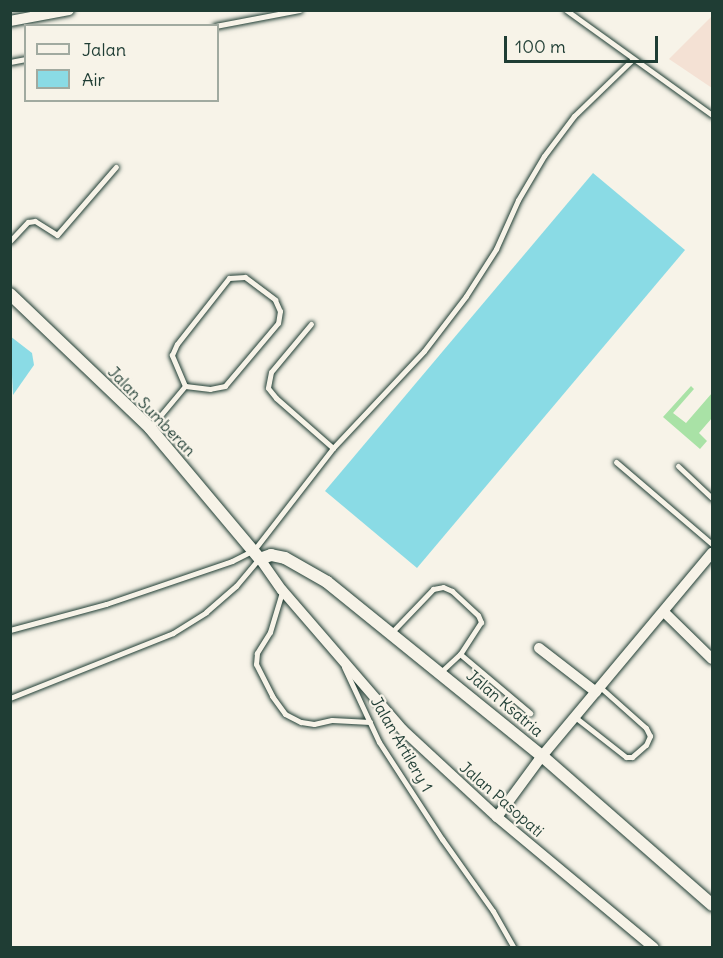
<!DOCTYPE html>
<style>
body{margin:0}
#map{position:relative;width:723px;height:958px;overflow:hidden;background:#f7f3e8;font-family:Delius,sans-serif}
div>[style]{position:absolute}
.built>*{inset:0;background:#f4e1d4}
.green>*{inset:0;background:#a9e2a6}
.water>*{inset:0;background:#8adbe5}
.roads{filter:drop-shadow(0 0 2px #1f3d34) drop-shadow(0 0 2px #1f3d34)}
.service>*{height:5px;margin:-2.5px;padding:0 2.5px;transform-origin:2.5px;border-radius:2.5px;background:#f7f3e8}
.minor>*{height:10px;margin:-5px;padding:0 5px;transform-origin:5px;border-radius:5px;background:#f7f3e8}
.tertiary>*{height:12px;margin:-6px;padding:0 6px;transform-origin:6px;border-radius:6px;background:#f7f3e8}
span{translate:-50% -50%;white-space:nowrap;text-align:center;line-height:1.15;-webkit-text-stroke:4.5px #f7f3e8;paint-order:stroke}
.street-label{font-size:16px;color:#1f3d34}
.frame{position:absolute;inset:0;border:12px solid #1f3d34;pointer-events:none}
.legend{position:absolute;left:24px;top:24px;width:195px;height:78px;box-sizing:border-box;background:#f7f3e8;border:2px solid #a1aaa0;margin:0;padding:8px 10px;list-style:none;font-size:18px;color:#1f3d34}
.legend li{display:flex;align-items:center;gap:12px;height:30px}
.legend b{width:30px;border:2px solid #a1aaa0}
.scale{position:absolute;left:504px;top:36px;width:154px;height:27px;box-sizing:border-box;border:3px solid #1f3d34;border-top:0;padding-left:8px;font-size:18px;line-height:21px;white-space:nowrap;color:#1f3d34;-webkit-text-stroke:4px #f7f3e8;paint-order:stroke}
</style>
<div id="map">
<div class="built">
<div style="clip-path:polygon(712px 16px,712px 88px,669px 59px)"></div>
</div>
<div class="green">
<div style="clip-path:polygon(691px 386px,694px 389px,673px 413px,686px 423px,712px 393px,712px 418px,699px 433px,707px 441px,700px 449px,663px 417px)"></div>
</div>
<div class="water">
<div style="clip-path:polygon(593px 173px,685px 250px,417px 568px,325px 491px)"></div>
<div style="clip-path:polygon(10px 336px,32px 353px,34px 365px,13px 395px)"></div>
</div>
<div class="roads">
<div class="service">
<div style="left:566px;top:10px;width:180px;rotate:35.7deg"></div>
<div style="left:215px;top:26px;width:86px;rotate:-10.7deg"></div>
<div style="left:10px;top:62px;width:16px;rotate:-11deg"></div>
<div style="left:10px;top:241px;width:26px;rotate:-47deg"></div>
<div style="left:28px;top:222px;width:7px;rotate:-8deg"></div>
<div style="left:35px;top:221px;width:26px;rotate:32deg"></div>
<div style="left:57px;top:235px;width:90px;rotate:-49.1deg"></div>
<div style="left:311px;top:324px;width:62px;rotate:129.8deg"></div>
<div style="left:271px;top:372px;width:16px;rotate:101deg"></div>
<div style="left:268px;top:388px;width:13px;rotate:51deg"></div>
<div style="left:276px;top:398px;width:76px;rotate:41.3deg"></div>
<div style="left:150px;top:428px;width:55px;rotate:-50.2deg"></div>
<div style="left:185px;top:386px;width:34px;rotate:-113deg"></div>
<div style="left:172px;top:355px;width:12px;rotate:-66deg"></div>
<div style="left:177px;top:344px;width:84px;rotate:-51.8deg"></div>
<div style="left:229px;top:278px;width:16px;rotate:-4deg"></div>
<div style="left:245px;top:277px;width:38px;rotate:37deg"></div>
<div style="left:275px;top:300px;width:12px;rotate:66deg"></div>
<div style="left:280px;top:311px;width:12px;rotate:99deg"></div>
<div style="left:278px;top:323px;width:82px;rotate:130.1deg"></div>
<div style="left:225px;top:386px;width:15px;rotate:169deg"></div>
<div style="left:210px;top:389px;width:25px;rotate:-173deg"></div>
<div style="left:616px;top:462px;width:126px;rotate:40.5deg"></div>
<div style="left:678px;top:466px;width:47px;rotate:43.3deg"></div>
<div style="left:282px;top:592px;width:42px;rotate:106.7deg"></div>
<div style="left:270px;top:632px;width:25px;rotate:122deg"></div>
<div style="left:257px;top:653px;width:11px;rotate:95deg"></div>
<div style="left:256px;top:664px;width:36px;rotate:63deg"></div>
<div style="left:272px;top:696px;width:22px;rotate:54deg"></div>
<div style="left:285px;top:714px;width:18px;rotate:27deg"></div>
<div style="left:301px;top:722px;width:13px;rotate:9deg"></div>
<div style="left:314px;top:724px;width:18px;rotate:-13deg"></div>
<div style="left:332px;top:720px;width:38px;rotate:3deg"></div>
<div style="left:10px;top:630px;width:99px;rotate:-15.2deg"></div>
<div style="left:106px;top:604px;width:133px;rotate:-18.8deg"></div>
<div style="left:232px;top:561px;width:25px;rotate:-27deg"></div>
<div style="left:254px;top:550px;width:129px;rotate:-52.2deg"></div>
<div style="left:333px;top:448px;width:133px;rotate:-46.8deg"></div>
<div style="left:424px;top:351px;width:69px;rotate:-52.6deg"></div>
<div style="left:466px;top:296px;width:56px;rotate:-57.4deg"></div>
<div style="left:496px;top:249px;width:54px;rotate:-65.8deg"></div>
<div style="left:518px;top:200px;width:51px;rotate:-59.4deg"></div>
<div style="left:544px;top:156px;width:50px;rotate:-53.1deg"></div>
<div style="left:574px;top:116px;width:82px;rotate:-44deg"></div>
<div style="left:391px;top:633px;width:61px;rotate:-46.3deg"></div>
<div style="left:433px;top:589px;width:10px;rotate:-11deg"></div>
<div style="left:443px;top:587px;width:10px;rotate:24deg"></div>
<div style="left:452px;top:591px;width:35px;rotate:43deg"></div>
<div style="left:478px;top:615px;width:8px;rotate:67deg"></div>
<div style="left:481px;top:622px;width:38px;rotate:123deg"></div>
<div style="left:460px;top:654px;width:26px;rotate:137deg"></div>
<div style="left:460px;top:654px;width:92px;rotate:40.1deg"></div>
<div style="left:344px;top:667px;width:83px;rotate:65deg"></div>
<div style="left:379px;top:742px;width:116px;rotate:57deg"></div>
<div style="left:442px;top:839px;width:88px;rotate:54.7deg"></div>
<div style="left:493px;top:911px;width:43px;rotate:60.4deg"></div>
<div style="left:10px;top:698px;width:175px;rotate:-21.7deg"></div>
<div style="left:173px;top:633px;width:39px;rotate:-32deg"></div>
<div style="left:206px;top:612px;width:40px;rotate:-41deg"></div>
<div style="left:236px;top:586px;width:35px;rotate:-50deg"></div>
<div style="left:575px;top:717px;width:65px;rotate:38.1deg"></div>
<div style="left:626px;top:757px;width:6px"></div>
<div style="left:632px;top:757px;width:18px;rotate:-41deg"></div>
<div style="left:646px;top:745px;width:10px;rotate:-66deg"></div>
<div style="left:650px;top:736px;width:9px;rotate:-117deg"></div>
<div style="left:646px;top:728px;width:62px;rotate:-138.3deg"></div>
</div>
<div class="minor">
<div style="left:10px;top:21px;width:60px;rotate:-10.6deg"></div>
<div style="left:260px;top:559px;width:38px;rotate:55deg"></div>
<div style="left:282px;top:590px;width:185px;rotate:49.2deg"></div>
<div style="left:403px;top:730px;width:128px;rotate:42.8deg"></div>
<div style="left:497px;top:817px;width:204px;rotate:39.8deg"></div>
<div style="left:664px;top:612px;width:67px;rotate:44.4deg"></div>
<div style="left:539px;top:648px;width:72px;rotate:37.7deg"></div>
<div style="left:497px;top:817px;width:76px;rotate:-53.6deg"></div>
<div style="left:542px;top:756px;width:265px;rotate:-50.1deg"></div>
</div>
<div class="tertiary">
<div style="left:10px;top:294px;width:194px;rotate:43.7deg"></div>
<div style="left:150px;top:428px;width:171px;rotate:50deg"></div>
<div style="left:260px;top:559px;width:12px;rotate:-20deg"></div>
<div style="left:271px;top:555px;width:14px;rotate:12deg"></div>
<div style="left:285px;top:558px;width:48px;rotate:29.7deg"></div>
<div style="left:327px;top:582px;width:277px;rotate:39deg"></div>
<div style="left:542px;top:756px;width:226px;rotate:41.2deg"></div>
</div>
</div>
<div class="street-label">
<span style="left:152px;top:411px;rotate:46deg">Jalan Sumberan</span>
<span style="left:505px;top:703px;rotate:40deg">Jalan Ksatria</span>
<span style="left:402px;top:744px;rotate:60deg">Jalan Artilery 1</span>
<span style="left:502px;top:799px;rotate:41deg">Jalan Pasopati</span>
</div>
<div class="frame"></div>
<ul class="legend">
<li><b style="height:8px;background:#f7f3e8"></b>Jalan</li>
<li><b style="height:16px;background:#8adbe5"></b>Air</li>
</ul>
<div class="scale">100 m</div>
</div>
